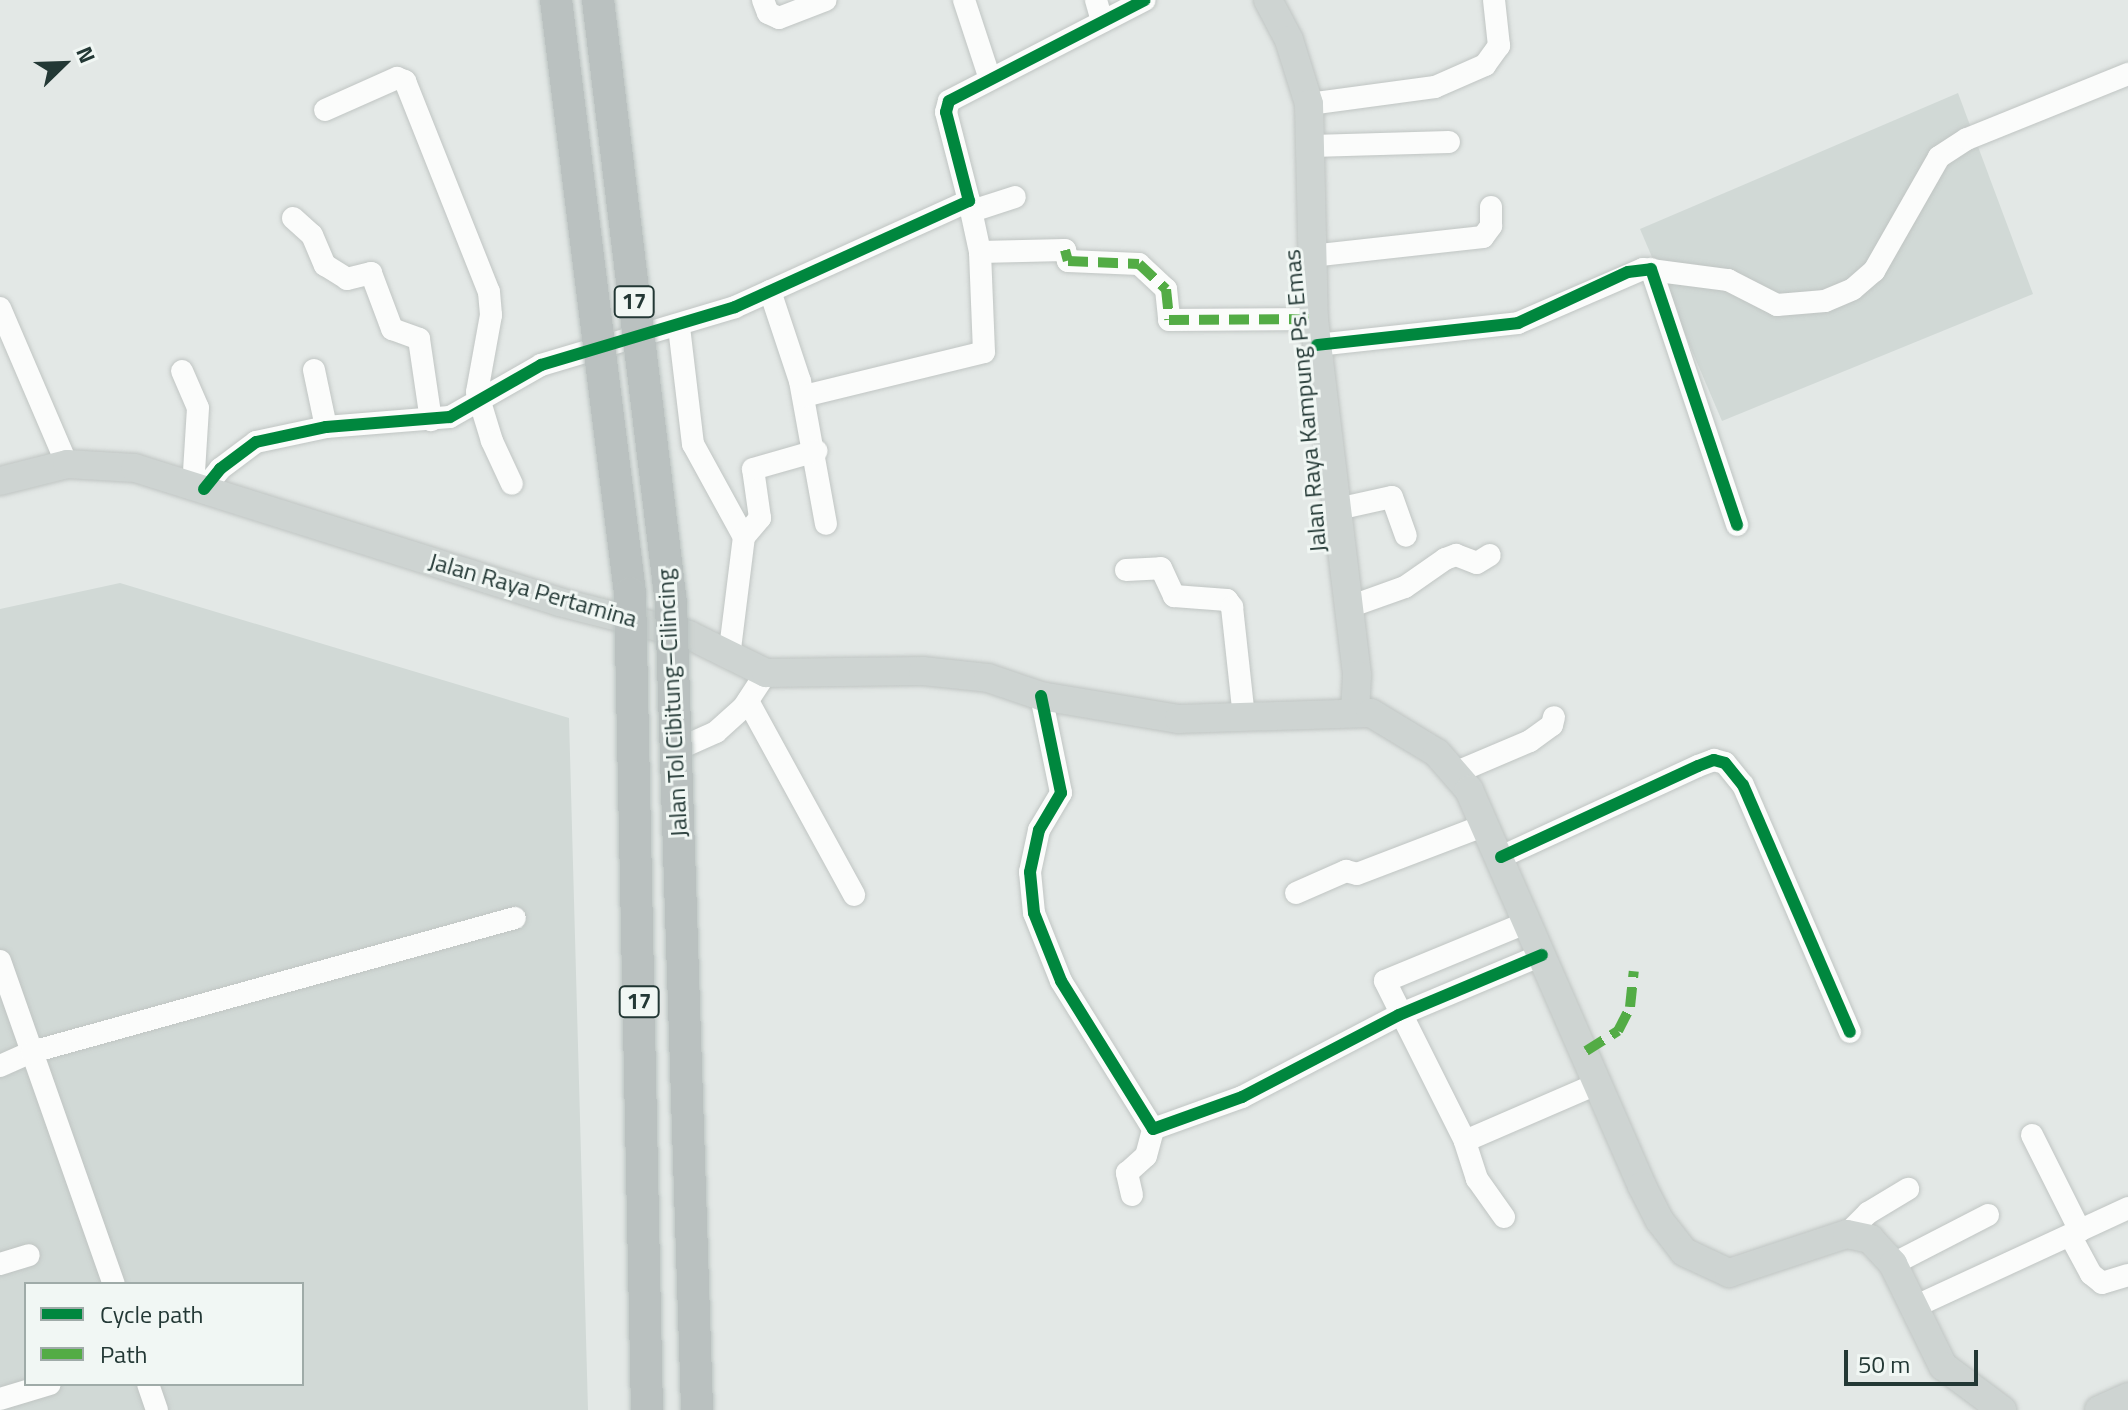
<!DOCTYPE html>
<meta charset="utf-8">
<style>
body{margin:0}
#map{position:relative;width:2128px;height:1410px;overflow:hidden;background:#e3e8e6;font-family:"Titillium Web",sans-serif}
div>[style]{position:absolute}
.built>*{inset:0;background:#d1d9d6}
.roads{filter:drop-shadow(0 0 2px #c0c5c3) drop-shadow(0 0 2px #c0c5c3)}
.minor>*{height:22px;margin:-11px;padding:0 11px;transform-origin:11px;border-radius:11px;background:#fbfcfb}
.major>*{height:28px;margin:-14px;padding:0 14px;transform-origin:14px;border-radius:14px;background:#ced4d2}
.bridges{filter:drop-shadow(0 0 2px #bcc4c2) drop-shadow(0 0 2px #bcc4c2)}
.highway-bridge>*{height:32px;margin:-16px;padding:0 16px;transform-origin:16px;border-radius:16px;background:#bac1c0}
.quiet>*{height:10px;margin-top:-5px;transform-origin:0;background:repeating-linear-gradient(90deg,#53ac45 0 20px,transparent 0 30px)}
.cycleway>*{height:12px;margin:-6px;padding:0 6px;transform-origin:6px;border-radius:6px;background:#00873e}
span{translate:-50% -50%;white-space:nowrap;text-align:center;line-height:1.15;-webkit-text-stroke:6px #f1f7f4;paint-order:stroke}
.shield-label span{padding:2px 6px;background:#f1f7f4;border:2px solid;border-radius:6px;-webkit-text-stroke-width:0}
.shield-label{font-size:22px;color:#233835;font-weight:700}
.street-label{font-size:24px;color:#233835}
.legend{position:absolute;left:24px;top:1282px;width:280px;height:104px;box-sizing:border-box;background:#f1f7f4;border:2px solid #9faba8;margin:0;padding:10px 14px;list-style:none;font-size:24px;color:#233835}
.legend li{display:flex;align-items:center;gap:16px;height:40px}
.legend b{width:40px;border:2px solid #9faba8}
.north{position:absolute;left:24px;top:24px;width:80px;height:80px;-webkit-text-stroke:6px #f1f7f4;paint-order:stroke;rotate:67deg;font-size:22px;font-weight:700;line-height:32px;text-align:center;color:#233835}
.north::after{content:'';display:block;margin:auto;width:28px;height:36px;background:#233835;clip-path:polygon(50% 0,100% 100%,50% 72%,0 100%)}
.scale{position:absolute;left:1844px;top:1350px;width:134px;height:36px;box-sizing:border-box;border:4px solid #233835;border-top:0;padding-left:10px;font-size:24px;line-height:28px;white-space:nowrap;color:#233835;-webkit-text-stroke:6px #f1f7f4;paint-order:stroke}
</style>
<div id="map">
<div class="built">
<div style="clip-path:polygon(1958px 93px,2033px 294px,1722px 421px,1640px 229px)"></div>
<div style="clip-path:polygon(evenodd,120px 583px,569px 718px,588px 1410px,0 1410px,0 609px,120px 583px,26px 1284px,302px 1284px,302px 1384px,26px 1384px,26px 1284px)"></div>
</div>
<div class="roads">
<div class="minor">
<div style="left:763px;top:0;width:14px;rotate:69deg"></div>
<div style="left:768px;top:13px;width:12px;rotate:24deg"></div>
<div style="left:779px;top:18px;width:50px;rotate:-21deg"></div>
<div style="left:964px;top:0;width:83px;rotate:71.8deg"></div>
<div style="left:1096px;top:0;width:22px;rotate:74deg"></div>
<div style="left:1309px;top:104px;width:127px;rotate:-7.7deg"></div>
<div style="left:1435px;top:87px;width:55px;rotate:-23.7deg"></div>
<div style="left:1485px;top:65px;width:24px;rotate:-54deg"></div>
<div style="left:1499px;top:46px;width:46px;rotate:-96.2deg"></div>
<div style="left:325px;top:110px;width:79px;rotate:-24deg"></div>
<div style="left:397px;top:78px;width:9px;rotate:21deg"></div>
<div style="left:405px;top:81px;width:227px;rotate:68.3deg"></div>
<div style="left:489px;top:292px;width:23px;rotate:85deg"></div>
<div style="left:491px;top:315px;width:78px;rotate:100.3deg"></div>
<div style="left:477px;top:392px;width:51px;rotate:73deg"></div>
<div style="left:492px;top:441px;width:47px;rotate:65.1deg"></div>
<div style="left:1312px;top:146px;width:137px;rotate:-1.7deg"></div>
<div style="left:972px;top:211px;width:45px;rotate:-18deg"></div>
<div style="left:293px;top:218px;width:25px;rotate:42deg"></div>
<div style="left:312px;top:235px;width:33px;rotate:67deg"></div>
<div style="left:325px;top:265px;width:26px;rotate:32deg"></div>
<div style="left:347px;top:279px;width:25px;rotate:-14deg"></div>
<div style="left:371px;top:273px;width:60px;rotate:69.4deg"></div>
<div style="left:392px;top:329px;width:29px;rotate:20deg"></div>
<div style="left:419px;top:339px;width:82px;rotate:81.6deg"></div>
<div style="left:980px;top:252px;width:85px;rotate:-1.3deg"></div>
<div style="left:1065px;top:250px;width:11px;rotate:75deg"></div>
<div style="left:1068px;top:261px;width:71px;rotate:2.4deg"></div>
<div style="left:1139px;top:264px;width:37px;rotate:43deg"></div>
<div style="left:1166px;top:289px;width:31px;rotate:84deg"></div>
<div style="left:1169px;top:320px;width:145px;rotate:-0.4deg"></div>
<div style="left:1311px;top:256px;width:173px;rotate:-6.3deg"></div>
<div style="left:1483px;top:237px;width:14px;rotate:-54deg"></div>
<div style="left:1491px;top:226px;width:19px;rotate:-90deg"></div>
<div style="left:1651px;top:269px;width:270px;rotate:71.4deg"></div>
<div style="left:770px;top:291px;width:95px;rotate:71.6deg"></div>
<div style="left:800px;top:381px;width:145px;rotate:79.7deg"></div>
<div style="left:0;top:308px;width:170px;rotate:66.8deg"></div>
<div style="left:679px;top:327px;width:118px;rotate:83.2deg"></div>
<div style="left:693px;top:444px;width:106px;rotate:61.3deg"></div>
<div style="left:1317px;top:345px;width:202px;rotate:-6.2deg"></div>
<div style="left:1518px;top:323px;width:136px;rotate:-23.4deg"></div>
<div style="left:1643px;top:269px;width:86px;rotate:7.4deg"></div>
<div style="left:1728px;top:280px;width:55px;rotate:27deg"></div>
<div style="left:1777px;top:305px;width:48px;rotate:-4.8deg"></div>
<div style="left:1825px;top:301px;width:30px;rotate:-23deg"></div>
<div style="left:1853px;top:289px;width:28px;rotate:-41deg"></div>
<div style="left:1874px;top:271px;width:131px;rotate:-60.3deg"></div>
<div style="left:1939px;top:157px;width:33px;rotate:-33deg"></div>
<div style="left:1967px;top:139px;width:174px;rotate:-22deg"></div>
<div style="left:314px;top:370px;width:58px;rotate:78.1deg"></div>
<div style="left:182px;top:371px;width:40px;rotate:66.6deg"></div>
<div style="left:198px;top:408px;width:79px;rotate:93.6deg"></div>
<div style="left:804px;top:396px;width:185px;rotate:-13.7deg"></div>
<div style="left:984px;top:352px;width:100px;rotate:-92.3deg"></div>
<div style="left:980px;top:252px;width:52px;rotate:-102.2deg"></div>
<div style="left:204px;top:489px;width:26px;rotate:-51deg"></div>
<div style="left:220px;top:469px;width:45px;rotate:-36.9deg"></div>
<div style="left:256px;top:442px;width:72px;rotate:-12.1deg"></div>
<div style="left:326px;top:427px;width:124px;rotate:-4.6deg"></div>
<div style="left:450px;top:417px;width:105px;rotate:-29.7deg"></div>
<div style="left:541px;top:365px;width:202px;rotate:-16.6deg"></div>
<div style="left:735px;top:307px;width:257px;rotate:-24.4deg"></div>
<div style="left:969px;top:201px;width:92px;rotate:-104.5deg"></div>
<div style="left:946px;top:112px;width:11px;rotate:-75deg"></div>
<div style="left:949px;top:101px;width:220px;rotate:-27.3deg"></div>
<div style="left:1333px;top:510px;width:60px;rotate:-12.4deg"></div>
<div style="left:1392px;top:497px;width:41px;rotate:70.3deg"></div>
<div style="left:1126px;top:570px;width:35px;rotate:-3deg"></div>
<div style="left:1161px;top:568px;width:31px;rotate:65deg"></div>
<div style="left:1174px;top:596px;width:53px;rotate:4.3deg"></div>
<div style="left:1227px;top:600px;width:9px;rotate:54deg"></div>
<div style="left:1232px;top:607px;width:112px;rotate:83.8deg"></div>
<div style="left:1349px;top:607px;width:59px;rotate:-19.7deg"></div>
<div style="left:1405px;top:587px;width:49px;rotate:-35deg"></div>
<div style="left:1445px;top:559px;width:12px;rotate:-20deg"></div>
<div style="left:1456px;top:555px;width:22px;rotate:21deg"></div>
<div style="left:1477px;top:563px;width:15px;rotate:-32deg"></div>
<div style="left:729px;top:657px;width:121px;rotate:-82.9deg"></div>
<div style="left:744px;top:537px;width:25px;rotate:-50deg"></div>
<div style="left:760px;top:518px;width:49px;rotate:-98.1deg"></div>
<div style="left:753px;top:469px;width:66px;rotate:-15.9deg"></div>
<div style="left:1041px;top:696px;width:99px;rotate:78.3deg"></div>
<div style="left:1061px;top:793px;width:43px;rotate:120.7deg"></div>
<div style="left:1039px;top:830px;width:43px;rotate:102.1deg"></div>
<div style="left:1030px;top:872px;width:41px;rotate:84.4deg"></div>
<div style="left:1034px;top:913px;width:73px;rotate:68.3deg"></div>
<div style="left:1061px;top:981px;width:174px;rotate:58.1deg"></div>
<div style="left:1153px;top:1129px;width:95px;rotate:-19.8deg"></div>
<div style="left:1242px;top:1097px;width:177px;rotate:-27.6deg"></div>
<div style="left:1399px;top:1015px;width:155px;rotate:-22.8deg"></div>
<div style="left:748px;top:701px;width:221px;rotate:61.3deg"></div>
<div style="left:687px;top:745px;width:32px;rotate:-24deg"></div>
<div style="left:716px;top:732px;width:36px;rotate:-42deg"></div>
<div style="left:743px;top:708px;width:42px;rotate:-56.7deg"></div>
<div style="left:1457px;top:772px;width:79px;rotate:-23deg"></div>
<div style="left:1530px;top:741px;width:27px;rotate:-36deg"></div>
<div style="left:1552px;top:725px;width:8px;rotate:-76deg"></div>
<div style="left:1501px;top:857px;width:217px;rotate:-24.8deg"></div>
<div style="left:1698px;top:766px;width:17px;rotate:-21deg"></div>
<div style="left:1714px;top:760px;width:11px;rotate:15deg"></div>
<div style="left:1725px;top:763px;width:28px;rotate:51deg"></div>
<div style="left:1743px;top:785px;width:269px;rotate:66.6deg"></div>
<div style="left:1296px;top:893px;width:55px;rotate:-23.7deg"></div>
<div style="left:1346px;top:871px;width:11px;rotate:15deg"></div>
<div style="left:1357px;top:874px;width:137px;rotate:-20.9deg"></div>
<div style="left:0;top:961px;width:343px;rotate:70.6deg"></div>
<div style="left:0;top:1066px;width:35px;rotate:-24deg"></div>
<div style="left:32px;top:1052px;width:501px;rotate:-15.51deg"></div>
<div style="left:2032px;top:1135px;width:107px;rotate:63.4deg"></div>
<div style="left:1465px;top:1141px;width:146px;rotate:-23.4deg"></div>
<div style="left:1132px;top:1195px;width:23px;rotate:-103deg"></div>
<div style="left:1127px;top:1173px;width:25px;rotate:-42deg"></div>
<div style="left:1146px;top:1156px;width:28px;rotate:-75deg"></div>
<div style="left:1504px;top:1217px;width:47px;rotate:-125.4deg"></div>
<div style="left:1477px;top:1179px;width:40px;rotate:-108deg"></div>
<div style="left:1465px;top:1141px;width:179px;rotate:-116.6deg"></div>
<div style="left:1385px;top:981px;width:155px;rotate:-22.4deg"></div>
<div style="left:1847px;top:1234px;width:30px;rotate:-45deg"></div>
<div style="left:1868px;top:1213px;width:47px;rotate:-31deg"></div>
<div style="left:2071px;top:1237px;width:42px;rotate:61.6deg"></div>
<div style="left:2091px;top:1274px;width:14px;rotate:39deg"></div>
<div style="left:2102px;top:1283px;width:27px;rotate:-17deg"></div>
<div style="left:0;top:1264px;width:30px;rotate:-17deg"></div>
<div style="left:1893px;top:1264px;width:107px;rotate:-27.3deg"></div>
<div style="left:1914px;top:1307px;width:236px;rotate:-24.8deg"></div>
<div style="left:148px;top:1384px;width:28px;rotate:71deg"></div>
<div style="left:0;top:1399px;width:52px;rotate:-16.7deg"></div>
</div>
<div class="major">
<div style="left:1268px;top:0;width:45px;rotate:62.3deg"></div>
<div style="left:1289px;top:40px;width:67px;rotate:72.6deg"></div>
<div style="left:1309px;top:104px;width:215px;rotate:88.7deg"></div>
<div style="left:1314px;top:319px;width:359px;rotate:83.1deg"></div>
<div style="left:1357px;top:675px;width:35px;rotate:93deg"></div>
<div style="left:0;top:481px;width:69px;rotate:-14.2deg"></div>
<div style="left:67px;top:464px;width:68px;rotate:3.4deg"></div>
<div style="left:135px;top:468px;width:445px;rotate:17.5deg"></div>
<div style="left:559px;top:602px;width:134px;rotate:14.2deg"></div>
<div style="left:689px;top:635px;width:86px;rotate:26.3deg"></div>
<div style="left:766px;top:673px;width:157px;rotate:-0.7deg"></div>
<div style="left:923px;top:671px;width:65px;rotate:6.1deg"></div>
<div style="left:988px;top:678px;width:56px;rotate:18.8deg"></div>
<div style="left:1041px;top:696px;width:140px;rotate:9.5deg"></div>
<div style="left:1179px;top:719px;width:192px;rotate:-1.8deg"></div>
<div style="left:1371px;top:713px;width:77px;rotate:31.2deg"></div>
<div style="left:1437px;top:753px;width:49px;rotate:49.1deg"></div>
<div style="left:1469px;top:790px;width:432px;rotate:66.4deg"></div>
<div style="left:1642px;top:1186px;width:39px;rotate:63deg"></div>
<div style="left:1660px;top:1221px;width:39px;rotate:52deg"></div>
<div style="left:1684px;top:1252px;width:50px;rotate:25deg"></div>
<div style="left:1729px;top:1273px;width:124px;rotate:-18.3deg"></div>
<div style="left:1847px;top:1234px;width:24px;rotate:12deg"></div>
<div style="left:1870px;top:1239px;width:34px;rotate:47deg"></div>
<div style="left:1893px;top:1264px;width:114px;rotate:63.9deg"></div>
<div style="left:1943px;top:1366px;width:74px;rotate:36.7deg"></div>
<div style="left:2099px;top:1410px;width:32px;rotate:-24deg"></div>
</div>
</div>
<div class="bridges">
<div class="highway-bridge">
<div style="left:556px;top:0;width:598px;rotate:82.89deg"></div>
<div style="left:630px;top:593px;width:817px;rotate:88.81deg"></div>
<div style="left:598px;top:0;width:607px;rotate:83.1deg"></div>
<div style="left:671px;top:603px;width:807px;rotate:88.15deg"></div>
</div>
</div>
<div class="quiet">
<div style="left:1065px;top:250px;width:11px;rotate:75deg"></div>
<div style="left:1068px;top:261px;width:71px;rotate:2.4deg"></div>
<div style="left:1139px;top:264px;width:37px;rotate:43deg"></div>
<div style="left:1166px;top:289px;width:31px;rotate:84deg"></div>
<div style="left:1169px;top:320px;width:145px;rotate:-0.4deg"></div>
<div style="left:1586px;top:1051px;width:38px;rotate:-32deg"></div>
<div style="left:1618px;top:1031px;width:27px;rotate:-63deg"></div>
<div style="left:1630px;top:1007px;width:36px;rotate:-84deg"></div>
</div>
<div class="cycleway">
<div style="left:1317px;top:345px;width:202px;rotate:-6.2deg"></div>
<div style="left:1518px;top:323px;width:121px;rotate:-24.9deg"></div>
<div style="left:1628px;top:272px;width:23px;rotate:-7deg"></div>
<div style="left:1651px;top:269px;width:270px;rotate:71.4deg"></div>
<div style="left:204px;top:489px;width:26px;rotate:-51deg"></div>
<div style="left:220px;top:469px;width:45px;rotate:-36.9deg"></div>
<div style="left:256px;top:442px;width:72px;rotate:-12.1deg"></div>
<div style="left:326px;top:427px;width:124px;rotate:-4.6deg"></div>
<div style="left:450px;top:417px;width:105px;rotate:-29.7deg"></div>
<div style="left:541px;top:365px;width:202px;rotate:-16.6deg"></div>
<div style="left:735px;top:307px;width:257px;rotate:-24.4deg"></div>
<div style="left:969px;top:201px;width:92px;rotate:-104.5deg"></div>
<div style="left:946px;top:112px;width:11px;rotate:-75deg"></div>
<div style="left:949px;top:101px;width:220px;rotate:-27.3deg"></div>
<div style="left:1041px;top:696px;width:99px;rotate:78.3deg"></div>
<div style="left:1061px;top:793px;width:43px;rotate:120.7deg"></div>
<div style="left:1039px;top:830px;width:43px;rotate:102.1deg"></div>
<div style="left:1030px;top:872px;width:41px;rotate:84.4deg"></div>
<div style="left:1034px;top:913px;width:73px;rotate:68.3deg"></div>
<div style="left:1061px;top:981px;width:174px;rotate:58.1deg"></div>
<div style="left:1153px;top:1129px;width:95px;rotate:-19.8deg"></div>
<div style="left:1242px;top:1097px;width:177px;rotate:-27.6deg"></div>
<div style="left:1399px;top:1015px;width:155px;rotate:-22.8deg"></div>
<div style="left:1501px;top:857px;width:217px;rotate:-24.8deg"></div>
<div style="left:1698px;top:766px;width:17px;rotate:-21deg"></div>
<div style="left:1714px;top:760px;width:11px;rotate:15deg"></div>
<div style="left:1725px;top:763px;width:28px;rotate:51deg"></div>
<div style="left:1743px;top:785px;width:269px;rotate:66.6deg"></div>
</div>
<div class="shield-label">
<span style="left:634px;top:302px">17</span>
<span style="left:639px;top:1002px">17</span>
</div>
<div class="street-label">
<span style="left:1305px;top:401px;rotate:-95deg">Jalan Raya Kampung Ps. Emas</span>
<span style="left:533px;top:590px;rotate:16deg">Jalan Raya Pertamina</span>
<span style="left:672px;top:703px;rotate:-93deg">Jalan Tol Cibitung–Cilincing</span>
</div>
<ul class="legend">
<li><b style="height:10px;background:#00873e"></b>Cycle path</li>
<li><b style="height:10px;background:#53ac45"></b>Path</li>
</ul>
<div class="north">N</div>
<div class="scale">50 m</div>
</div>
